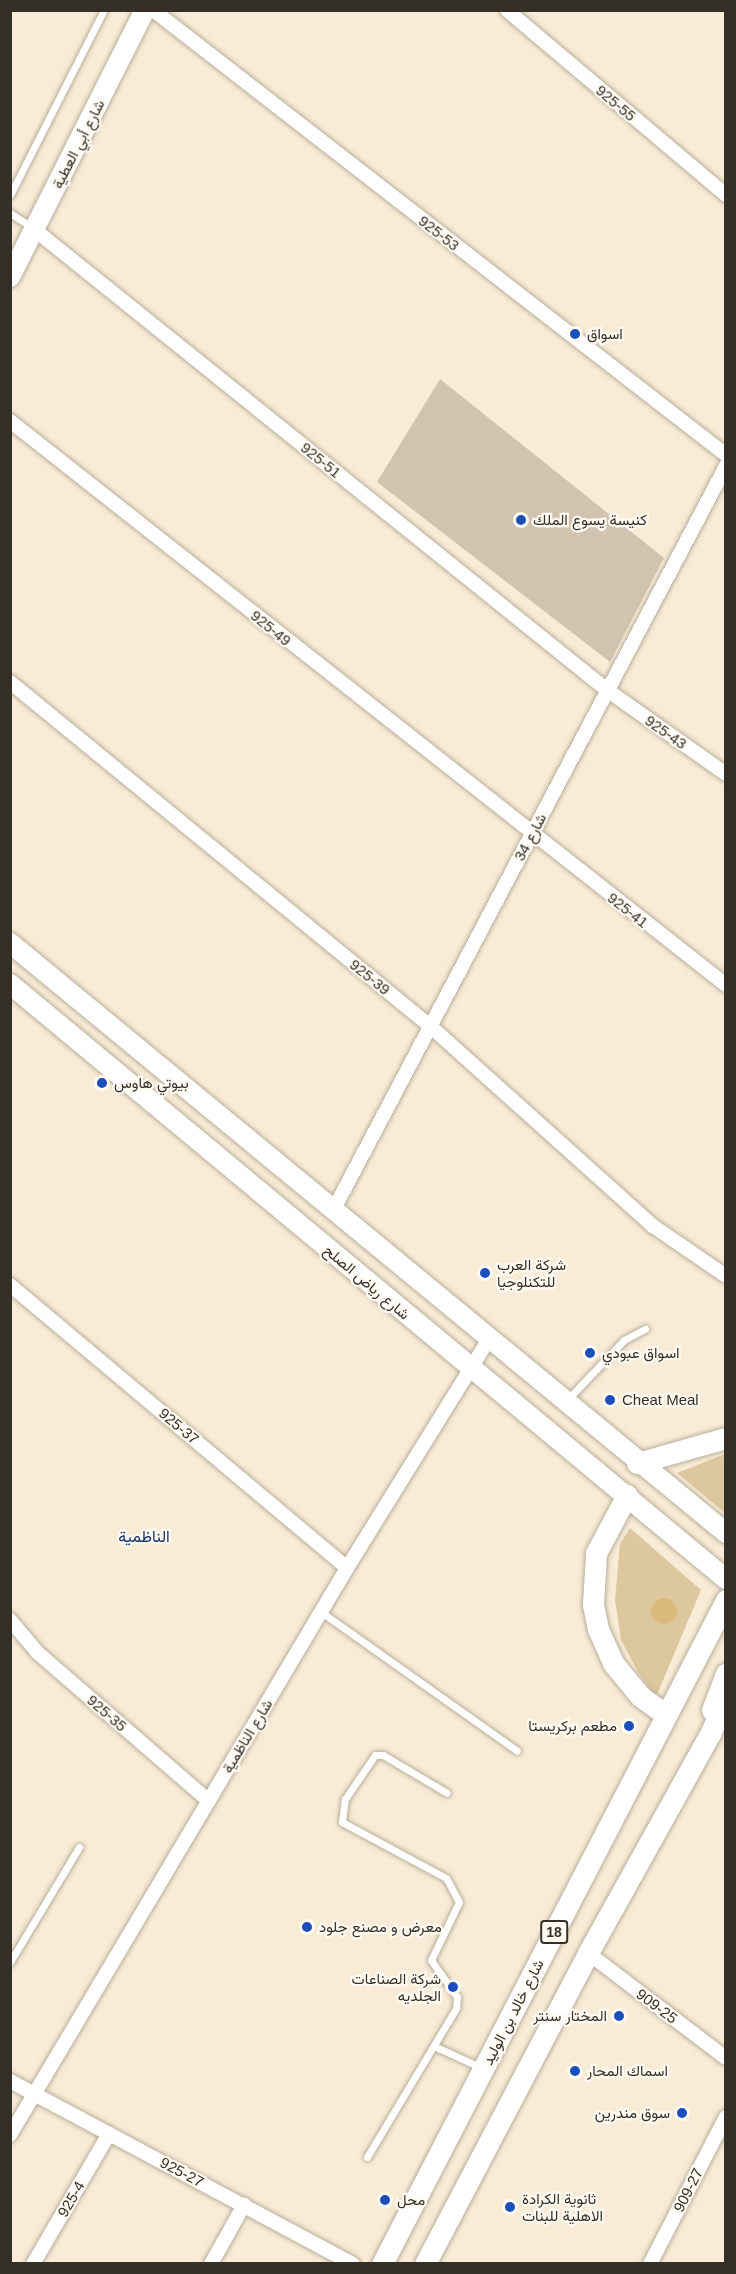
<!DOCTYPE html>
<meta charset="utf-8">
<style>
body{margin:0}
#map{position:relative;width:736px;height:2274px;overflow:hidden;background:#f8ecd7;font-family:Helvetica,Vazirmatn,sans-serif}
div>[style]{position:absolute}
.green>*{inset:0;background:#ddc79f}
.water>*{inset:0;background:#dcba7d}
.round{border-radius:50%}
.building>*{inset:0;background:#d0c4b0}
.roads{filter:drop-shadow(0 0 2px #b9ae9a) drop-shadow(0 0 2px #b9ae9a)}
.lane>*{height:7px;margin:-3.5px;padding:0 3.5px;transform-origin:3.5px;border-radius:3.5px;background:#fff}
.street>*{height:14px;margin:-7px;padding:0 7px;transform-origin:7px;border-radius:7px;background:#fff}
.secondary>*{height:20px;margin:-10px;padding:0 10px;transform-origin:10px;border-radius:10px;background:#fff}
.primary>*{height:21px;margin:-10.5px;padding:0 10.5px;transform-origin:10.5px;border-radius:10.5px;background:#fff}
.dots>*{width:16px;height:16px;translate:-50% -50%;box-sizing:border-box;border:3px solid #fffaf2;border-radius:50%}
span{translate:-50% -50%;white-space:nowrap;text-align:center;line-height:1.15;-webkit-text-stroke:4.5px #fffaf2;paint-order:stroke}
.shield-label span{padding:2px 4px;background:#fffaf2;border:2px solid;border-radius:4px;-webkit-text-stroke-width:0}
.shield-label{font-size:14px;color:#343028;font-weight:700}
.street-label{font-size:15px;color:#343028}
.poi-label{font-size:15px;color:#343028}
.left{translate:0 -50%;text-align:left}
.right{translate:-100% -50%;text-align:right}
.neighbourhood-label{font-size:16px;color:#153065}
.frame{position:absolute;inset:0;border:12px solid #343028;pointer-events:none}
</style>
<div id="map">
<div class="green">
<div style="clip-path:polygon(725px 1454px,726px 1454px,725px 1513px,677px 1473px)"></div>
<div style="clip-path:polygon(630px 1528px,701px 1590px,656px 1697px,638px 1672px,621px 1640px,615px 1600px,620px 1544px)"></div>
</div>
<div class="water">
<div class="round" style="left:651px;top:1598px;width:26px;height:26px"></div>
</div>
<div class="building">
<div style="clip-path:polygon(440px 379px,664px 558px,610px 662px,377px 482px)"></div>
</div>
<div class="roads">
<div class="lane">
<div style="left:10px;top:195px;width:208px;rotate:-63.1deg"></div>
<div style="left:10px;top:213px;width:27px;rotate:33deg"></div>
<div style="left:568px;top:1399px;width:81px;rotate:-46.5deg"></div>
<div style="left:624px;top:1340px;width:24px;rotate:-28deg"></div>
<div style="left:321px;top:1612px;width:240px;rotate:35.3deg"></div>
<div style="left:10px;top:1962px;width:134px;rotate:-59deg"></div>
<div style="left:434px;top:2046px;width:53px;rotate:24.6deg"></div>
<div style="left:367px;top:2157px;width:174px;rotate:-59.1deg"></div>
<div style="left:456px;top:2008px;width:11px;rotate:-85deg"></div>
<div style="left:457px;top:1997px;width:45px;rotate:-125.1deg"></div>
<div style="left:431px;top:1960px;width:64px;rotate:-64.2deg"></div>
<div style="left:459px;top:1902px;width:27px;rotate:-118deg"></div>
<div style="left:446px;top:1878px;width:118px;rotate:-151.7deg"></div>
<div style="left:342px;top:1822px;width:23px;rotate:-83deg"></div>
<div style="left:345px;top:1799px;width:53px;rotate:-55.7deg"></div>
<div style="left:375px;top:1755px;width:8px"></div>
<div style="left:383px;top:1755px;width:74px;rotate:30.7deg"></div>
</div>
<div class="street">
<div style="left:153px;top:10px;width:726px;rotate:37.83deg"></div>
<div style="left:507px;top:10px;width:287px;rotate:40.2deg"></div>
<div style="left:35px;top:230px;width:734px;rotate:38.81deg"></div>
<div style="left:607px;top:690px;width:146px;rotate:35.2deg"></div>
<div style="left:10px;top:421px;width:911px;rotate:38.23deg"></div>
<div style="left:10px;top:682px;width:543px;rotate:39.32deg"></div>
<div style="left:430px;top:1026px;width:300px;rotate:41.9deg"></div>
<div style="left:653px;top:1226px;width:88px;rotate:34.4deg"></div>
<div style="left:335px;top:1207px;width:838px;rotate:-62.18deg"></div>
<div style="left:10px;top:1285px;width:440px;rotate:40deg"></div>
<div style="left:10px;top:1620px;width:43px;rotate:49.7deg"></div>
<div style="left:38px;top:1653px;width:226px;rotate:40.9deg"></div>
<div style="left:588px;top:1953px;width:173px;rotate:37.3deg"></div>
<div style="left:10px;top:2081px;width:389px;rotate:28.1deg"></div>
<div style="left:10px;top:2135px;width:660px;rotate:-59.27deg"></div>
<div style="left:347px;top:1568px;width:269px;rotate:-58.2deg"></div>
<div style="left:33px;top:2264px;width:151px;rotate:-59.7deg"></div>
<div style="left:211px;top:2264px;width:68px;rotate:-60.8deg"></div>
<div style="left:650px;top:2264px;width:165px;rotate:-62.7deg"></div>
</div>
<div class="secondary">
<div style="left:10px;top:277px;width:299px;rotate:-63.2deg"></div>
<div style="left:10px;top:943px;width:928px;rotate:39.49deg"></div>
<div style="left:10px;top:984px;width:931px;rotate:39.73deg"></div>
</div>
<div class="primary">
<div style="left:637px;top:1463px;width:92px;rotate:-15.7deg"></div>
<div style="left:627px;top:1495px;width:66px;rotate:118.1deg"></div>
<div style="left:596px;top:1553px;width:52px;rotate:93.3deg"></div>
<div style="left:593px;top:1605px;width:25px;rotate:78deg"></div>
<div style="left:598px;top:1629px;width:37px;rotate:66deg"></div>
<div style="left:613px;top:1663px;width:43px;rotate:50.7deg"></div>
<div style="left:640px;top:1696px;width:31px;rotate:36deg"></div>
<div style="left:712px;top:1710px;width:39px;rotate:-69deg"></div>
<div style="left:382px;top:2264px;width:748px;rotate:-62.61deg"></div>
<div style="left:425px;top:2264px;width:351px;rotate:-62.3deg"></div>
<div style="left:588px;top:1953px;width:253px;rotate:-60.9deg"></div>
<div style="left:711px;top:1732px;width:38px;rotate:-67deg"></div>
</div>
</div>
<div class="dots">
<div style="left:575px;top:334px;background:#1b4fbb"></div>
<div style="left:521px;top:520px;background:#1b4fbb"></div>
<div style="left:102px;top:1083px;background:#1b4fbb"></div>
<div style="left:485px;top:1273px;background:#1b4fbb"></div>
<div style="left:590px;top:1353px;background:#1b4fbb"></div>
<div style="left:610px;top:1400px;background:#1b4fbb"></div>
<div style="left:629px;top:1726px;background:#1b4fbb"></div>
<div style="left:307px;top:1927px;background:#1b4fbb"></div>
<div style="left:453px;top:1987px;background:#1b4fbb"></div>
<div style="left:619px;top:2016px;background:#1b4fbb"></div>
<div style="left:575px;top:2071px;background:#1b4fbb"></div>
<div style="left:682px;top:2113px;background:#1b4fbb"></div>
<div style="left:385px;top:2200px;background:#1b4fbb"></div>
<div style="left:510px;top:2207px;background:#1b4fbb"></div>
</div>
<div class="shield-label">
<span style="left:554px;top:1932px">18</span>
</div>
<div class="street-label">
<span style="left:616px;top:103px;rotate:40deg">925-55</span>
<span style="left:78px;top:144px;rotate:-63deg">شارع أبي العطية</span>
<span style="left:439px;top:233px;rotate:38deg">925-53</span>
<span style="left:321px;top:460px;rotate:39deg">925-51</span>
<span style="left:271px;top:628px;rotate:39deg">925-49</span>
<span style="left:666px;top:732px;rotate:35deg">925-43</span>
<span style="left:530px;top:837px;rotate:-62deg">شارع 34</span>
<span style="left:628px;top:910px;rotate:38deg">925-41</span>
<span style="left:370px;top:977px;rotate:39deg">925-39</span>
<span style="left:367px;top:1282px;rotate:40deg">شارع رياض الصلح</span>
<span style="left:179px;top:1426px;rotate:40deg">925-37</span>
<span style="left:107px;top:1713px;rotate:41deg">925-35</span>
<span style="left:247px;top:1736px;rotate:-59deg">شارع الناظمية</span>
<span style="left:657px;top:2006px;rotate:37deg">909-25</span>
<span style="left:513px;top:2012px;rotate:-63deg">شارع خالد بن الوليد</span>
<span style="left:182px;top:2172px;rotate:28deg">925-27</span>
<span style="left:688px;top:2190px;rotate:-63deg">909-27</span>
<span style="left:71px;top:2199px;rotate:-60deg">925-4</span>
</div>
<div class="poi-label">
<span class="left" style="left:587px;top:334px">اسواق</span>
<span class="left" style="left:533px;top:520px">كنيسة يسوع الملك</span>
<span class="left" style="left:114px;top:1083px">بيوتي هاوس</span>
<span class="left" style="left:497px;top:1273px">شركة العرب<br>للتكنلوجيا</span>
<span class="left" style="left:602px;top:1353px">اسواق عبودي</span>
<span class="left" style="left:622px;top:1400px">Cheat Meal</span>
<span class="right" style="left:617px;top:1726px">مطعم بركريستا</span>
<span class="left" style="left:319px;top:1927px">معرض و مصنع جلود</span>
<span class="right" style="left:441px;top:1987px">شركة الصناعات<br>الجلديه</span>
<span class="right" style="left:607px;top:2016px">المختار سنتر</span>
<span class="left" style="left:587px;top:2071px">اسماك المحار</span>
<span class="right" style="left:670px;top:2113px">سوق مندرين</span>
<span class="left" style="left:522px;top:2207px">ثانوية الكرادة<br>الاهلية للبنات</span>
<span class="left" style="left:397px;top:2200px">محل</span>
</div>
<div class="neighbourhood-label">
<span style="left:144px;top:1537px">الناظمية</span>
</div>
<div class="frame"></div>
</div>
